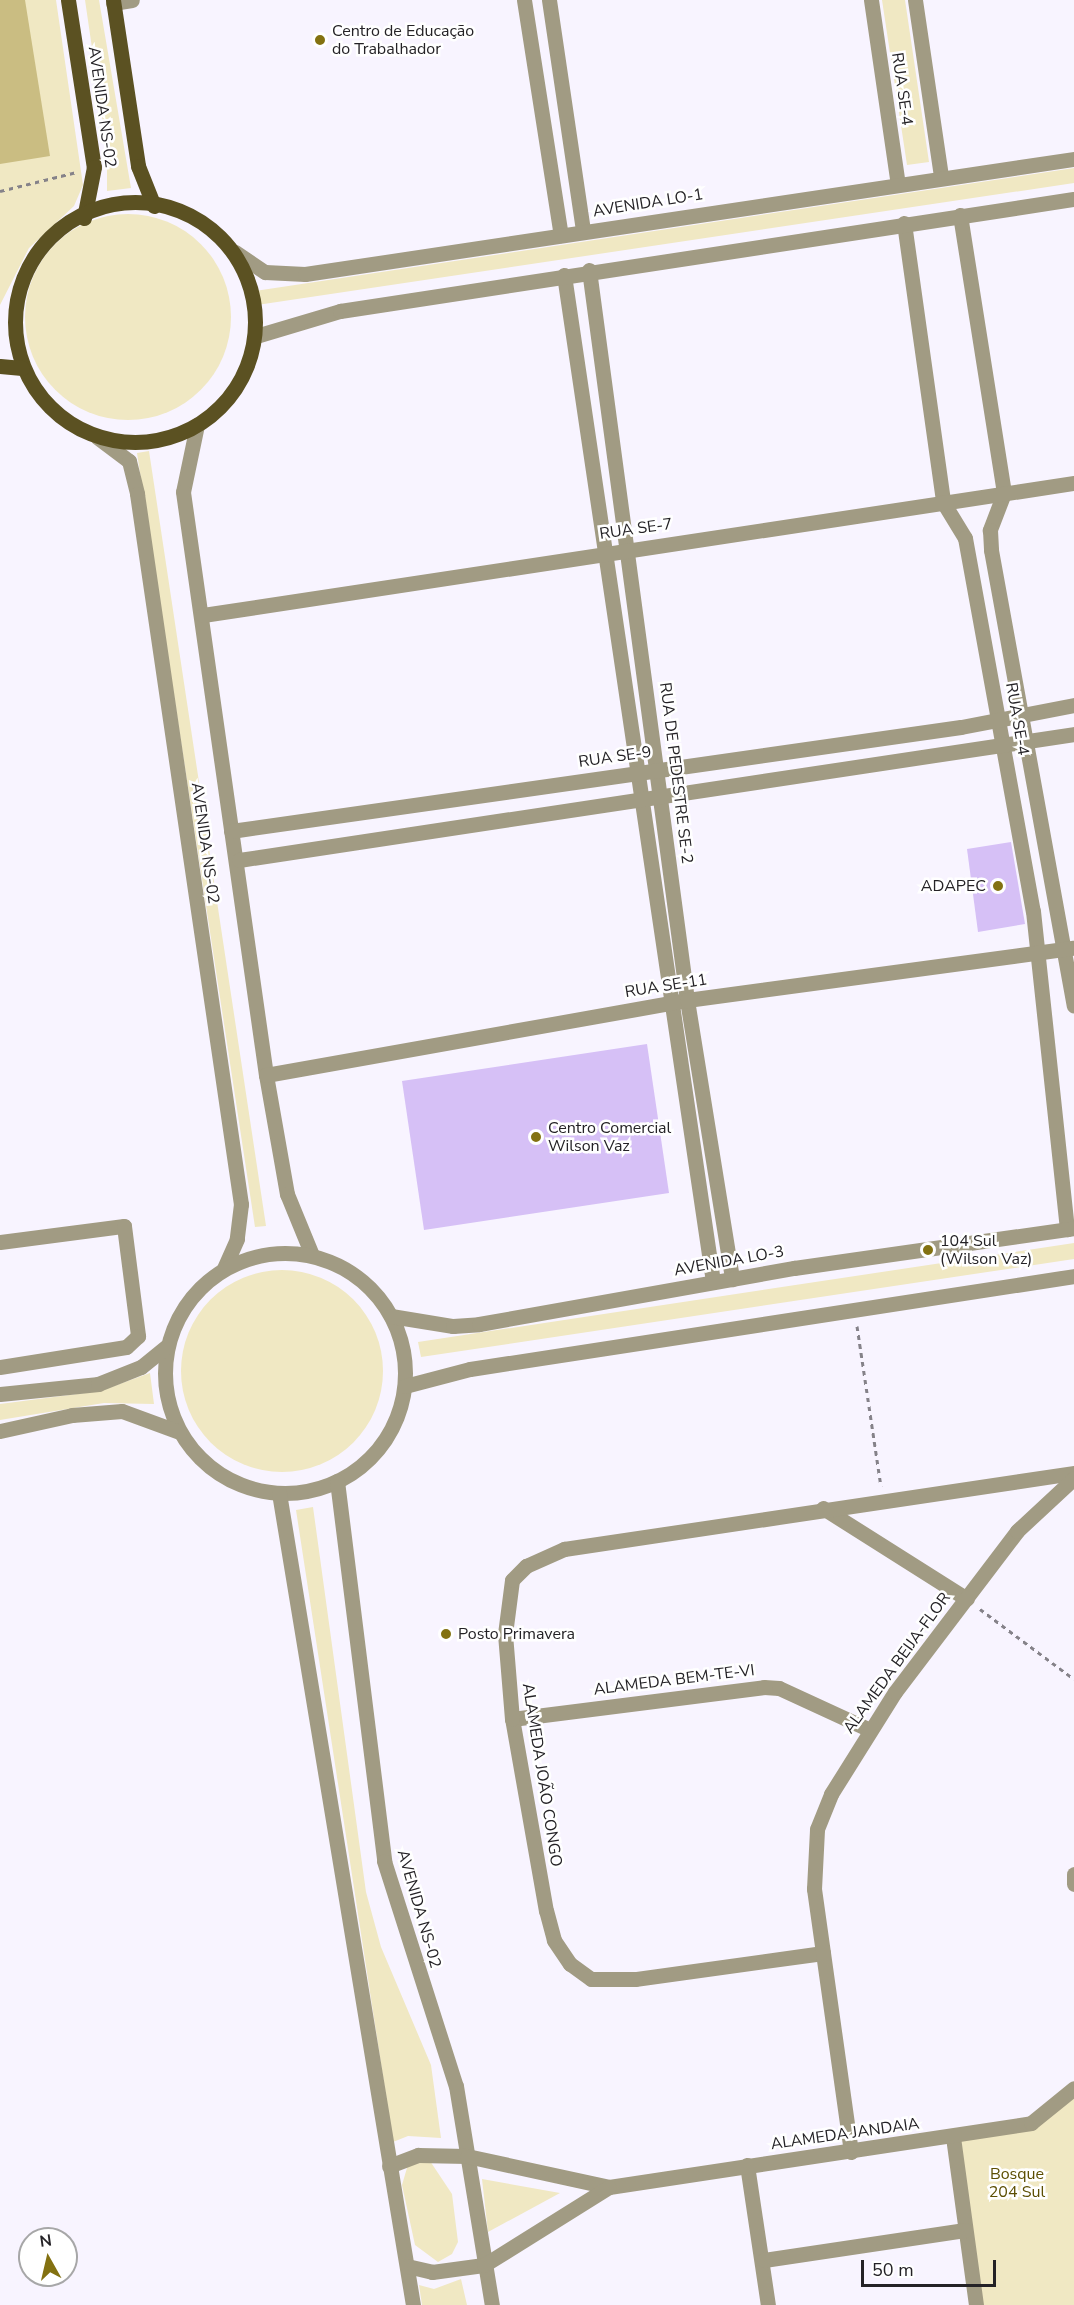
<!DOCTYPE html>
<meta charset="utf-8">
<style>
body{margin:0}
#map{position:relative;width:1074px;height:2305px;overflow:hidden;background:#f8f4ff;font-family:"Nunito Sans",sans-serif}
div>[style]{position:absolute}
.green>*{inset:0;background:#f0e8c3}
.round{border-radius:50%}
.forest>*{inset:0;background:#cabd82}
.building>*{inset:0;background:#d6c0f6}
.path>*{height:3px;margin-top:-1.5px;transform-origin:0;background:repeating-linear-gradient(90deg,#858289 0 4.5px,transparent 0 9px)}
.minor>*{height:15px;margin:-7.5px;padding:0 7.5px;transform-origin:7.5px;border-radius:7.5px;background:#a19b83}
.minor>.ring{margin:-7.5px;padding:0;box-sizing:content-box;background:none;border:15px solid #a19b83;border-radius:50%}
.major>*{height:15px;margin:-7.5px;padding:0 7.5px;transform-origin:7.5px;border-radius:7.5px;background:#5b5122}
.major>.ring{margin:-7.5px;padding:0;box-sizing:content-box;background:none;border:15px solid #5b5122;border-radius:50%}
.dots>*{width:16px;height:16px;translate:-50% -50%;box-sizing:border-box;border:3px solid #fff;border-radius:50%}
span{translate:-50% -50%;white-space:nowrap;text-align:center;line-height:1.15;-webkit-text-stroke:5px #fff;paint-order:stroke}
.poi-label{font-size:16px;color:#242226}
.left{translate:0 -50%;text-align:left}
.right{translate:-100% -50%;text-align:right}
.street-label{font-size:16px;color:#242226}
.park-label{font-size:16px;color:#5c4e02}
.north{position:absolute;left:18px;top:2227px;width:60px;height:60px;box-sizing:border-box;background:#fff;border:2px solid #a7a7a8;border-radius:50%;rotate:352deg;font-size:16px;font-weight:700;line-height:24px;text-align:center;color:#242226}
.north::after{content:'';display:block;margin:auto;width:21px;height:27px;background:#837111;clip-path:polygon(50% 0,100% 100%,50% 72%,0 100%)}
.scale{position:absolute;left:861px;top:2260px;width:135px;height:27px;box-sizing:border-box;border:3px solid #242226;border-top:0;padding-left:8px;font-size:18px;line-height:21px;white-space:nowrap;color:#242226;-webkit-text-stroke:4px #fff;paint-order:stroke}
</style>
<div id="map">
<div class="green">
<div style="clip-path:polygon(0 0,56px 0,83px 185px,74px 206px,29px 248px,0 305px)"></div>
<div style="clip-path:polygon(85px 0,99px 0,131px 188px,107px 191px,107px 151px)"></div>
<div style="clip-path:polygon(882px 0,905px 0,929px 162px,907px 165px)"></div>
<div style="clip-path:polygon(1074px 168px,1074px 183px,257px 305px,255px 291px)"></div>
<div class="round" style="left:25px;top:214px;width:206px;height:206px"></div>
<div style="clip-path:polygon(149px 451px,266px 1226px,255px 1227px,137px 453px)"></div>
<div style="clip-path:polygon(1074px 1243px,1074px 1259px,421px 1357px,418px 1342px)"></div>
<div class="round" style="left:181px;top:1270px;width:202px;height:202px"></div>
<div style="clip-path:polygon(150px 1373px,154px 1404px,104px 1403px,0 1420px,0 1404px,100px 1391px)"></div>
<div style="clip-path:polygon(313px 1507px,366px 1892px,381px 1947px,431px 2065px,441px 2138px,408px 2136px,393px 2142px,296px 1510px)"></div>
<div style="clip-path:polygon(1074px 2088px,1074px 2305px,976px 2305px,953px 2137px,1031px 2123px)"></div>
<div style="clip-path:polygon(409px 2161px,430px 2161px,452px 2194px,458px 2242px,452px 2254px,438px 2262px,415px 2245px,402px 2185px)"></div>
<div style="clip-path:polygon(482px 2179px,560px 2193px,488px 2232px)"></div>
<div style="clip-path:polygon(461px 2279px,467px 2305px,422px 2305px,419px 2285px,434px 2289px)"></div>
</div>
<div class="forest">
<div style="clip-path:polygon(0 0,25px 0,50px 156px,0 164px)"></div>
</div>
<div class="building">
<div style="clip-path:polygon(1011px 842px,1025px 924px,978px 932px,967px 849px)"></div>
<div style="clip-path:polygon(647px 1044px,669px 1193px,424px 1230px,402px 1081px)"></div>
</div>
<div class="path">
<div style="left:0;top:191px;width:79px;rotate:-13.9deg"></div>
<div style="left:857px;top:1326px;width:162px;rotate:81.5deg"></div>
<div style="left:980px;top:1609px;width:117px;rotate:36.7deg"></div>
</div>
<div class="minor">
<div style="left:524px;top:0;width:238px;rotate:81.1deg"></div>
<div style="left:549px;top:0;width:233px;rotate:81.6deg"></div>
<div style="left:871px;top:0;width:186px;rotate:81.7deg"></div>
<div style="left:915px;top:0;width:179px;rotate:81.6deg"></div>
<div style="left:113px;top:3px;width:19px;rotate:-9deg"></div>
<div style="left:960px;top:215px;width:281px;rotate:81deg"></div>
<div style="left:1004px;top:493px;width:40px;rotate:111deg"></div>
<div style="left:990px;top:530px;width:20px;rotate:87deg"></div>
<div style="left:991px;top:550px;width:463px;rotate:79.7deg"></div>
<div style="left:904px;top:223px;width:282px;rotate:82deg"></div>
<div style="left:943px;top:502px;width:42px;rotate:58.6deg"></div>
<div style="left:965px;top:538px;width:379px;rotate:79.7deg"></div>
<div style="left:1033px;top:911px;width:320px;rotate:83.9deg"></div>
<div style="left:235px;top:252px;width:36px;rotate:34deg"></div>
<div style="left:265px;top:272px;width:40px;rotate:2.9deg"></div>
<div style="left:305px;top:274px;width:778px;rotate:-8.51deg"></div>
<div style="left:589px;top:270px;width:737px;rotate:82.35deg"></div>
<div style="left:687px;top:1000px;width:283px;rotate:80.8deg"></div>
<div style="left:564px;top:275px;width:1018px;rotate:81.58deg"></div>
<div style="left:256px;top:336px;width:88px;rotate:-16.6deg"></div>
<div style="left:340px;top:311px;width:742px;rotate:-8.68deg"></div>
<div style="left:197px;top:425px;width:68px;rotate:101.8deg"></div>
<div style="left:183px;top:492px;width:589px;rotate:81.9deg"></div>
<div style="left:266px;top:1075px;width:121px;rotate:80deg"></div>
<div style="left:287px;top:1194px;width:66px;rotate:67.7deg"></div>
<div style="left:97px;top:437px;width:40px;rotate:37deg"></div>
<div style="left:129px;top:461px;width:34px;rotate:76deg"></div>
<div style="left:137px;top:494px;width:718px;rotate:81.67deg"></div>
<div style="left:241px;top:1204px;width:35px;rotate:97deg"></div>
<div style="left:237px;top:1239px;width:32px;rotate:114deg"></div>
<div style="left:203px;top:615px;width:881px;rotate:-8.62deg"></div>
<div style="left:231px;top:831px;width:737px;rotate:-8.11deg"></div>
<div style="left:961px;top:727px;width:115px;rotate:-11deg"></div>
<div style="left:239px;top:860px;width:844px;rotate:-8.58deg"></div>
<div style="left:266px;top:1075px;width:428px;rotate:-10.1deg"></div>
<div style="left:687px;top:1000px;width:390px;rotate:-7.7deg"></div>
<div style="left:0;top:1242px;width:125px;rotate:-7.4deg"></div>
<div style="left:124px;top:1226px;width:111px;rotate:82.7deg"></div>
<div style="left:138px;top:1336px;width:16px;rotate:137deg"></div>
<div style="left:126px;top:1347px;width:128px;rotate:171deg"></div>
<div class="ring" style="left:165px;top:1253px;width:225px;height:225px"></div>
<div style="left:391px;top:1316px;width:63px;rotate:9.2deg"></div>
<div style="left:453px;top:1326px;width:26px;rotate:-4deg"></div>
<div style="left:479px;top:1324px;width:320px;rotate:-10.1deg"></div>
<div style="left:794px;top:1268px;width:283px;rotate:-8.1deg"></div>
<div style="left:405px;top:1386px;width:67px;rotate:-14.7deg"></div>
<div style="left:470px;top:1369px;width:611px;rotate:-8.75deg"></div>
<div style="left:0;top:1394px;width:99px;rotate:-5.8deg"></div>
<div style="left:98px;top:1384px;width:46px;rotate:-21.6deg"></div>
<div style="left:141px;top:1367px;width:32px;rotate:-39deg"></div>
<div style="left:0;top:1431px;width:74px;rotate:-12.5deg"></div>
<div style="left:72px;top:1415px;width:50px;rotate:-4.6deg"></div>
<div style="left:122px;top:1411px;width:61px;rotate:20.2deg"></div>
<div style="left:337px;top:1481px;width:383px;rotate:82.9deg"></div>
<div style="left:384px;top:1861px;width:236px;rotate:72.3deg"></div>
<div style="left:456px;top:2086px;width:222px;rotate:80.7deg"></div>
<div style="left:279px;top:1493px;width:823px;rotate:80.63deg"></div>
<div style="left:823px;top:1508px;width:170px;rotate:32.3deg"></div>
<div style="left:512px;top:1719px;width:254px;rotate:-7.2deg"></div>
<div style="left:764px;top:1687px;width:15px;rotate:4deg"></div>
<div style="left:779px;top:1688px;width:98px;rotate:24.7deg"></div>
<div style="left:1074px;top:1874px;width:10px;rotate:90deg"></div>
<div style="left:823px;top:1953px;width:190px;rotate:172.1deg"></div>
<div style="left:635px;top:1979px;width:44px;rotate:180deg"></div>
<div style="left:591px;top:1979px;width:26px;rotate:-144deg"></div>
<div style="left:570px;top:1964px;width:29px;rotate:-124deg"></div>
<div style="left:554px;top:1940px;width:30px;rotate:-105deg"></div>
<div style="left:546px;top:1911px;width:195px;rotate:-100deg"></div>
<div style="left:512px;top:1719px;width:85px;rotate:-94.7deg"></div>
<div style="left:505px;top:1634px;width:54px;rotate:-82.6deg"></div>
<div style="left:512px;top:1580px;width:20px;rotate:-45deg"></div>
<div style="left:526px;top:1566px;width:42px;rotate:-24.1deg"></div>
<div style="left:564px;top:1549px;width:516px;rotate:-8.48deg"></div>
<div style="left:953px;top:2137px;width:170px;rotate:82.2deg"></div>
<div style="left:851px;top:2152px;width:266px;rotate:-98deg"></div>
<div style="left:814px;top:1889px;width:60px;rotate:-87.1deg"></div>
<div style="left:817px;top:1829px;width:38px;rotate:-68deg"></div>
<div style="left:831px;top:1794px;width:120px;rotate:-57.9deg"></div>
<div style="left:895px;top:1692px;width:202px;rotate:-52.8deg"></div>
<div style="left:1017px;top:1531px;width:78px;rotate:-42.9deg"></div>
<div style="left:747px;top:2165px;width:142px;rotate:81.5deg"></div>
<div style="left:389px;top:2166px;width:31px;rotate:-21deg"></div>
<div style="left:418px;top:2155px;width:49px;rotate:1.2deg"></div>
<div style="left:467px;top:2156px;width:145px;rotate:12.3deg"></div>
<div style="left:609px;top:2187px;width:427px;rotate:-8.6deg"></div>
<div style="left:1031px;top:2123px;width:55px;rotate:-39.1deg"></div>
<div style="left:764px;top:2260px;width:203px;rotate:-8.5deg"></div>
<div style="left:407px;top:2266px;width:26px;rotate:13deg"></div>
<div style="left:432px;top:2272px;width:52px;rotate:-7.7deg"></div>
<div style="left:484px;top:2265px;width:147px;rotate:-32deg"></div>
</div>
<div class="major">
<div style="left:68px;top:0;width:169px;rotate:81.2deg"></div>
<div style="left:94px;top:167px;width:52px;rotate:101.1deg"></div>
<div style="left:113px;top:0;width:168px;rotate:81.4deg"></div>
<div style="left:138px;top:166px;width:43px;rotate:68.2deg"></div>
<div class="ring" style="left:15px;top:202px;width:225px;height:225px"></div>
<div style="left:0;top:366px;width:22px;rotate:5deg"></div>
</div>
<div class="dots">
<div style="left:320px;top:40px;background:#837111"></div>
<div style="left:998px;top:886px;background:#837111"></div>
<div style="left:536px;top:1137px;background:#837111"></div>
<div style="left:928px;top:1250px;background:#837111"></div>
<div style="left:446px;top:1634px;background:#837111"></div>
</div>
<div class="poi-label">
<span class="left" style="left:332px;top:40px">Centro de Educação<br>do Trabalhador</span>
<span class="right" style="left:986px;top:886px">ADAPEC</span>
<span class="left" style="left:548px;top:1137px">Centro Comercial<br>Wilson Vaz</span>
<span class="left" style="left:940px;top:1250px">104 Sul<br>(Wilson Vaz)</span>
<span class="left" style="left:458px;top:1634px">Posto Primavera</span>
</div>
<div class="street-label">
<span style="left:902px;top:89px;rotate:82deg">RUA SE-4</span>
<span style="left:102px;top:107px;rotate:82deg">AVENIDA NS-02</span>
<span style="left:648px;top:203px;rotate:-9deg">AVENIDA LO-1</span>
<span style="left:636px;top:529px;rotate:-8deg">RUA SE-7</span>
<span style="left:1017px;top:719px;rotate:80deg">RUA SE-4</span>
<span style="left:615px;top:757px;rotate:-8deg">RUA SE-9</span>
<span style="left:676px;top:773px;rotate:83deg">RUA DE PEDESTRE SE-2</span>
<span style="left:205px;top:843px;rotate:82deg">AVENIDA NS-02</span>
<span style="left:666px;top:986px;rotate:-9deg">RUA SE-11</span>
<span style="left:729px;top:1261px;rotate:-10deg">AVENIDA LO-3</span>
<span style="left:897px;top:1663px;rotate:-54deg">ALAMEDA BEIJA-FLOR</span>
<span style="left:674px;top:1680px;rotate:-7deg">ALAMEDA BEM-TE-VI</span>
<span style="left:542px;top:1775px;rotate:81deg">ALAMEDA JOÃO CONGO</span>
<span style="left:419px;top:1909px;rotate:74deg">AVENIDA NS-02</span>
<span style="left:845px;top:2134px;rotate:-8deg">ALAMEDA JANDAIA</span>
</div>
<div class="park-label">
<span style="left:1017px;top:2183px">Bosque<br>204 Sul</span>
</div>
<div class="north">N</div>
<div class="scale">50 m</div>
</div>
